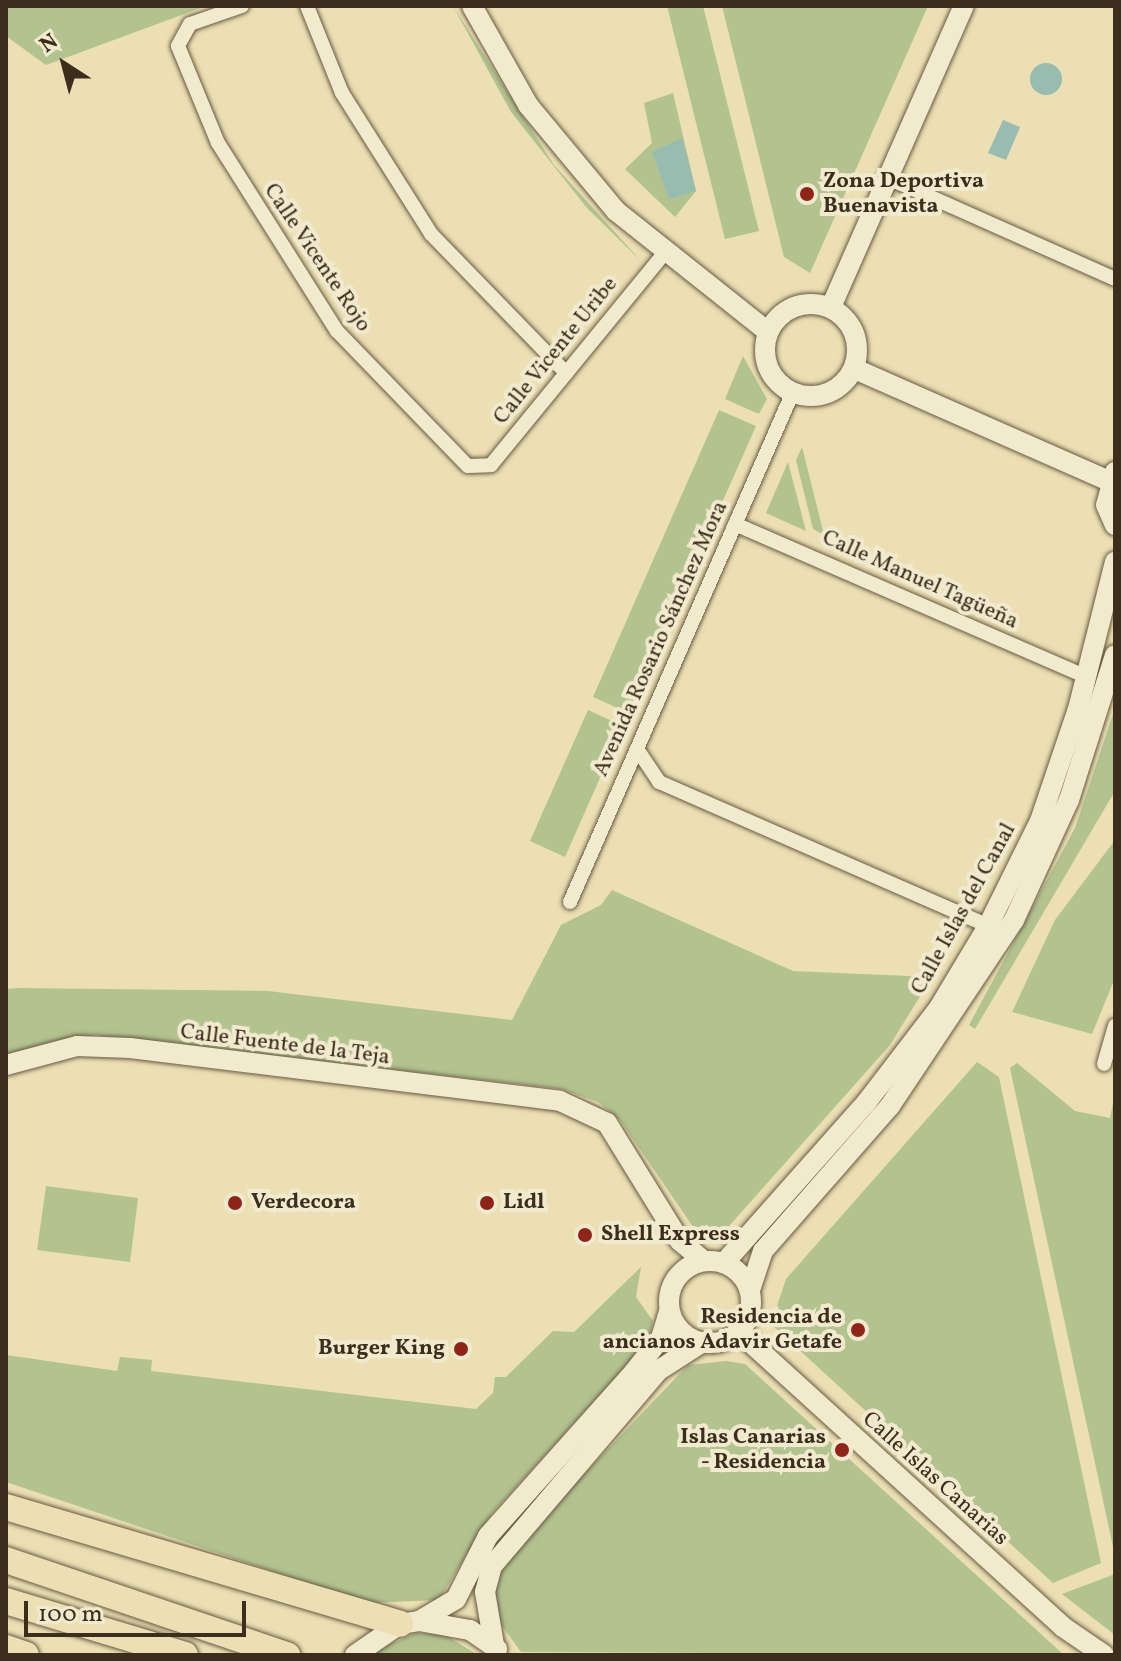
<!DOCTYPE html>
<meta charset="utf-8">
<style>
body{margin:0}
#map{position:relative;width:1121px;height:1661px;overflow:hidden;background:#ebdfb3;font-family:Vollkorn,serif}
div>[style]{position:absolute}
.green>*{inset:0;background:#b2c390}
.water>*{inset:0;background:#98bcb0}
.round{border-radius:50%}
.roads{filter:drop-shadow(0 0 2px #685a42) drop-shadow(0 0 2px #685a42)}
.street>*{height:14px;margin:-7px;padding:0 7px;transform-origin:7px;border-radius:7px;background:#f2eace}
.secondary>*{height:20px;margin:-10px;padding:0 10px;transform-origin:10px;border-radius:10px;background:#f2eace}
.secondary>.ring{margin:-10px;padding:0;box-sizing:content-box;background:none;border:20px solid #f2eace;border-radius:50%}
.highway>*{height:26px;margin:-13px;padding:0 13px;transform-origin:13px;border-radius:13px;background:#ebdfb3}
.dots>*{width:22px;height:22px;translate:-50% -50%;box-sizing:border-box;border:4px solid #f2eace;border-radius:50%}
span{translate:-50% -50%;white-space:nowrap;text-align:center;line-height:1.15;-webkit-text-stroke:8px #f2eace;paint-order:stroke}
.poi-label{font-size:22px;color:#3d2d1d;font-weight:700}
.left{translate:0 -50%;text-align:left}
.right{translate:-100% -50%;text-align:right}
.street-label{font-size:22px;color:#3d2d1d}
.frame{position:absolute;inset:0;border:8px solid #3d2d1d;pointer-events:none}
.north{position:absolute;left:24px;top:24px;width:80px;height:80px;-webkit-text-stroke:6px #f2eace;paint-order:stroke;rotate:324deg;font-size:22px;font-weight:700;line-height:32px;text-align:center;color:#3d2d1d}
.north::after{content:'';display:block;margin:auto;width:28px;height:36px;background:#3d2d1d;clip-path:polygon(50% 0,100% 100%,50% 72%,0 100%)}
.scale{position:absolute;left:24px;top:1601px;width:222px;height:36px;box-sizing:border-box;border:4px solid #3d2d1d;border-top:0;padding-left:10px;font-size:24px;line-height:28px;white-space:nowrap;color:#3d2d1d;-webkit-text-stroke:6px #f2eace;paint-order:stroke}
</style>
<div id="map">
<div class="green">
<div style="clip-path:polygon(6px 6px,206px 6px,46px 65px,6px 36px)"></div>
<div style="clip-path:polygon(453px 6px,554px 165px,641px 261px,587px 208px,511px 112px)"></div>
<div style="clip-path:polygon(667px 6px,703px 6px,759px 231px,725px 239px)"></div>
<div style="clip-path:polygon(722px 6px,928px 6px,810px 273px,784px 257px)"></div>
<div style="clip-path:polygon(673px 93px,696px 191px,675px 217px,625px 169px,652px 143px,644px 103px)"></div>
<div style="clip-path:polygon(743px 356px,767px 399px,759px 414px,725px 399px)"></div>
<div style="clip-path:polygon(719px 410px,756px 426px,629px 713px,593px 697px)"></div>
<div style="clip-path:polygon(802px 447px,824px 535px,813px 529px,796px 460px)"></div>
<div style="clip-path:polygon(788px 462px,806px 531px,766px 513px)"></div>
<div style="clip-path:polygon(1115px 708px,1115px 791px,975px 1029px,969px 1025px,1075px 828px)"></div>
<div style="clip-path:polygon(588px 710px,623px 726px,565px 857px,530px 841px)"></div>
<div style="clip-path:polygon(1115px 840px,1115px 978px,1092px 1034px,1012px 1012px,1055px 920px)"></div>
<div style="clip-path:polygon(612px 890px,793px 971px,932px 977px,890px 1045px,722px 1234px,700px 1237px,620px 1120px,598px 1102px,561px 1089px,94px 1035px,6px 1057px,6px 989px,19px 988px,268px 991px,512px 1020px,561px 925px,601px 905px)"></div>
<div style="clip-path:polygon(977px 1062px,999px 1077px,1101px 1563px,1053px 1583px,771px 1324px,786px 1279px)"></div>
<div style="clip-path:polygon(1017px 1063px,1075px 1111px,1110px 1118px,1115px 1093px,1115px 1556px,1010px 1068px)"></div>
<div style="clip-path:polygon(46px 1186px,138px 1198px,130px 1262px,37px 1250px)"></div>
<div style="clip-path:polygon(641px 1267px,636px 1297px,653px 1321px,648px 1342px,492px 1513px,439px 1600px,367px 1603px,6px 1482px,6px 1355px,117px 1371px,120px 1357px,152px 1360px,151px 1371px,476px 1409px,493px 1393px,495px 1377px,506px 1377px,553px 1331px,574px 1332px)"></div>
<div style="clip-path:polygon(726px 1361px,745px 1364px,1064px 1655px,521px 1652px,495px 1616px,495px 1579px,508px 1554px,688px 1365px)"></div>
<div style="clip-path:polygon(1115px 1574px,1115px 1635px,1062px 1594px)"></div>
<div style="clip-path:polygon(416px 1633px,445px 1635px,478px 1655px,365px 1655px)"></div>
</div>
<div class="water">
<div class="round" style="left:1030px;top:63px;width:32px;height:32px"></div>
<div style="clip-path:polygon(1003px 120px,1020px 127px,1006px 160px,988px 153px)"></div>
<div style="clip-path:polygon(682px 138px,696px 191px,669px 199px,652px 152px)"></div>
</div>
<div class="roads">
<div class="street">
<div style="left:242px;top:6px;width:55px;rotate:160.9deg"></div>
<div style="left:190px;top:24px;width:25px;rotate:119deg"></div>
<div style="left:178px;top:46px;width:105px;rotate:67.6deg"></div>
<div style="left:218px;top:143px;width:222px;rotate:57.7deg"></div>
<div style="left:337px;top:331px;width:188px;rotate:45.9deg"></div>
<div style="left:468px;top:466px;width:23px;rotate:-2deg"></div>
<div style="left:491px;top:465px;width:273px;rotate:-50.7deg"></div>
<div style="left:307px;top:6px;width:94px;rotate:68.1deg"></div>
<div style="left:342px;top:93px;width:167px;rotate:57.7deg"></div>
<div style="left:431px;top:234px;width:194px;rotate:45.8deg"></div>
<div style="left:888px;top:178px;width:248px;rotate:24deg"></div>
<div style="left:735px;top:524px;width:384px;rotate:23.5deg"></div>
<div style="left:637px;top:749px;width:40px;rotate:56deg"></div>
<div style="left:659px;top:782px;width:359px;rotate:23.6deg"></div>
<div style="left:570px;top:902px;width:554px;rotate:-66.39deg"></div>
<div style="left:1104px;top:1064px;width:40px;rotate:-74deg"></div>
</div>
<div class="secondary">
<div style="left:472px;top:6px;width:114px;rotate:60.5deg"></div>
<div style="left:528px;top:105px;width:138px;rotate:50.3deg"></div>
<div style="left:616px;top:211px;width:194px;rotate:38.5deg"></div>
<div class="ring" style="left:765px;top:304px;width:72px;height:72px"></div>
<div style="left:831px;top:307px;width:329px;rotate:-66.2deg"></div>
<div style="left:855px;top:369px;width:278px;rotate:23.8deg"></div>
<div style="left:1115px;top:472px;width:34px;rotate:105deg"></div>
<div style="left:1106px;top:505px;width:22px;rotate:66deg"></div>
<div style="left:6px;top:1065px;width:73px;rotate:-15deg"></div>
<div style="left:77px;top:1046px;width:53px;rotate:2.2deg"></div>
<div style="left:130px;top:1048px;width:433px;rotate:7deg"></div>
<div style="left:560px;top:1101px;width:52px;rotate:25.1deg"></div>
<div style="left:607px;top:1123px;width:139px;rotate:58.3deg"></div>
<div style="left:680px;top:1241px;width:31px;rotate:40deg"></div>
<div class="ring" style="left:669px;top:1261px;width:62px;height:62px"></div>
<div style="left:724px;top:1263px;width:214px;rotate:-48.4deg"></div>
<div style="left:866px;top:1103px;width:120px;rotate:-52.5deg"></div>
<div style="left:939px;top:1008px;width:96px;rotate:-59.1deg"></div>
<div style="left:988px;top:926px;width:117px;rotate:-63.7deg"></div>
<div style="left:1040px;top:821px;width:118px;rotate:-71.3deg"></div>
<div style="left:1078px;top:709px;width:152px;rotate:-75.9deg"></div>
<div style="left:750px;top:1290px;width:41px;rotate:-71.6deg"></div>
<div style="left:763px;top:1251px;width:193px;rotate:-48.8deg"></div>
<div style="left:890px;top:1106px;width:224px;rotate:-56.3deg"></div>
<div style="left:1014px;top:920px;width:132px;rotate:-65.4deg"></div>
<div style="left:1069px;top:800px;width:152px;rotate:-72.4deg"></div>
<div style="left:739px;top:1332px;width:438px;rotate:42.3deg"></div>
<div style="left:1063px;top:1627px;width:50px;rotate:34.3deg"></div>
<div style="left:419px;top:1621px;width:43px;rotate:-30.7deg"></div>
<div style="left:456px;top:1599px;width:71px;rotate:-63.1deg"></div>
<div style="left:488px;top:1536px;width:220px;rotate:-48.3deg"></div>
<div style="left:634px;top:1372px;width:43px;rotate:-51.5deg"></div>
<div style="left:661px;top:1338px;width:27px;rotate:-73deg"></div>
<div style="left:494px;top:1645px;width:54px;rotate:-99.6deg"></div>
<div style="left:485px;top:1592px;width:27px;rotate:-75deg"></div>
<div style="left:492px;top:1566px;width:257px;rotate:-49.6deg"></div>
<div style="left:659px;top:1370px;width:50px;rotate:-32.7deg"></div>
<div style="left:355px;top:1655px;width:55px;rotate:-34.6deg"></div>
<div style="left:400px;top:1624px;width:19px;rotate:-9deg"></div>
<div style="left:419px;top:1621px;width:52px;rotate:10deg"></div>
<div style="left:470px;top:1630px;width:33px;rotate:35deg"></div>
</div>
<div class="highway">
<div style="left:6px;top:1507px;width:411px;rotate:16.5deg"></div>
<div style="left:6px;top:1560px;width:297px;rotate:18.7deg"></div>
<div style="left:6px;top:1601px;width:187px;rotate:16.8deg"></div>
<div style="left:6px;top:1648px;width:21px;rotate:19deg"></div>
</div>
</div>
<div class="dots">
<div style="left:807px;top:194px;background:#8f2418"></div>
<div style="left:235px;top:1203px;background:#8f2418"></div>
<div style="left:487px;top:1203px;background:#8f2418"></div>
<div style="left:585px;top:1235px;background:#8f2418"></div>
<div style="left:858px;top:1330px;background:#8f2418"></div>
<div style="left:461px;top:1349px;background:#8f2418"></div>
<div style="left:842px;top:1450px;background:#8f2418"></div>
</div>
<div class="poi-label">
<span class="left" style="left:823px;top:194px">Zona Deportiva<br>Buenavista</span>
<span class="left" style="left:251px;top:1203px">Verdecora</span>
<span class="left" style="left:503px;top:1203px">Lidl</span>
<span class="left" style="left:601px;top:1235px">Shell Express</span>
<span class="right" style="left:842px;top:1330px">Residencia de<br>ancianos Adavir Getafe</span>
<span class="right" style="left:445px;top:1349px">Burger King</span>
<span class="right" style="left:826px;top:1450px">Islas Canarias<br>- Residencia</span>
</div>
<div class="street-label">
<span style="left:317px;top:258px;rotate:56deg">Calle Vicente Rojo</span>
<span style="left:556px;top:351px;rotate:-51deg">Calle Vicente Uribe</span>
<span style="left:920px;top:580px;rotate:24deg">Calle Manuel Tagüeña</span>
<span style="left:661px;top:639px;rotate:-66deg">Avenida Rosario Sánchez Mora</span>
<span style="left:964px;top:909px;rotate:-61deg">Calle Islas del Canal</span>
<span style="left:285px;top:1045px;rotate:7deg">Calle Fuente de la Teja</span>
<span style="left:935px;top:1479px;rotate:42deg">Calle Islas Canarias</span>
</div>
<div class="frame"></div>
<div class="north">N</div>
<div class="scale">100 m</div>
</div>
